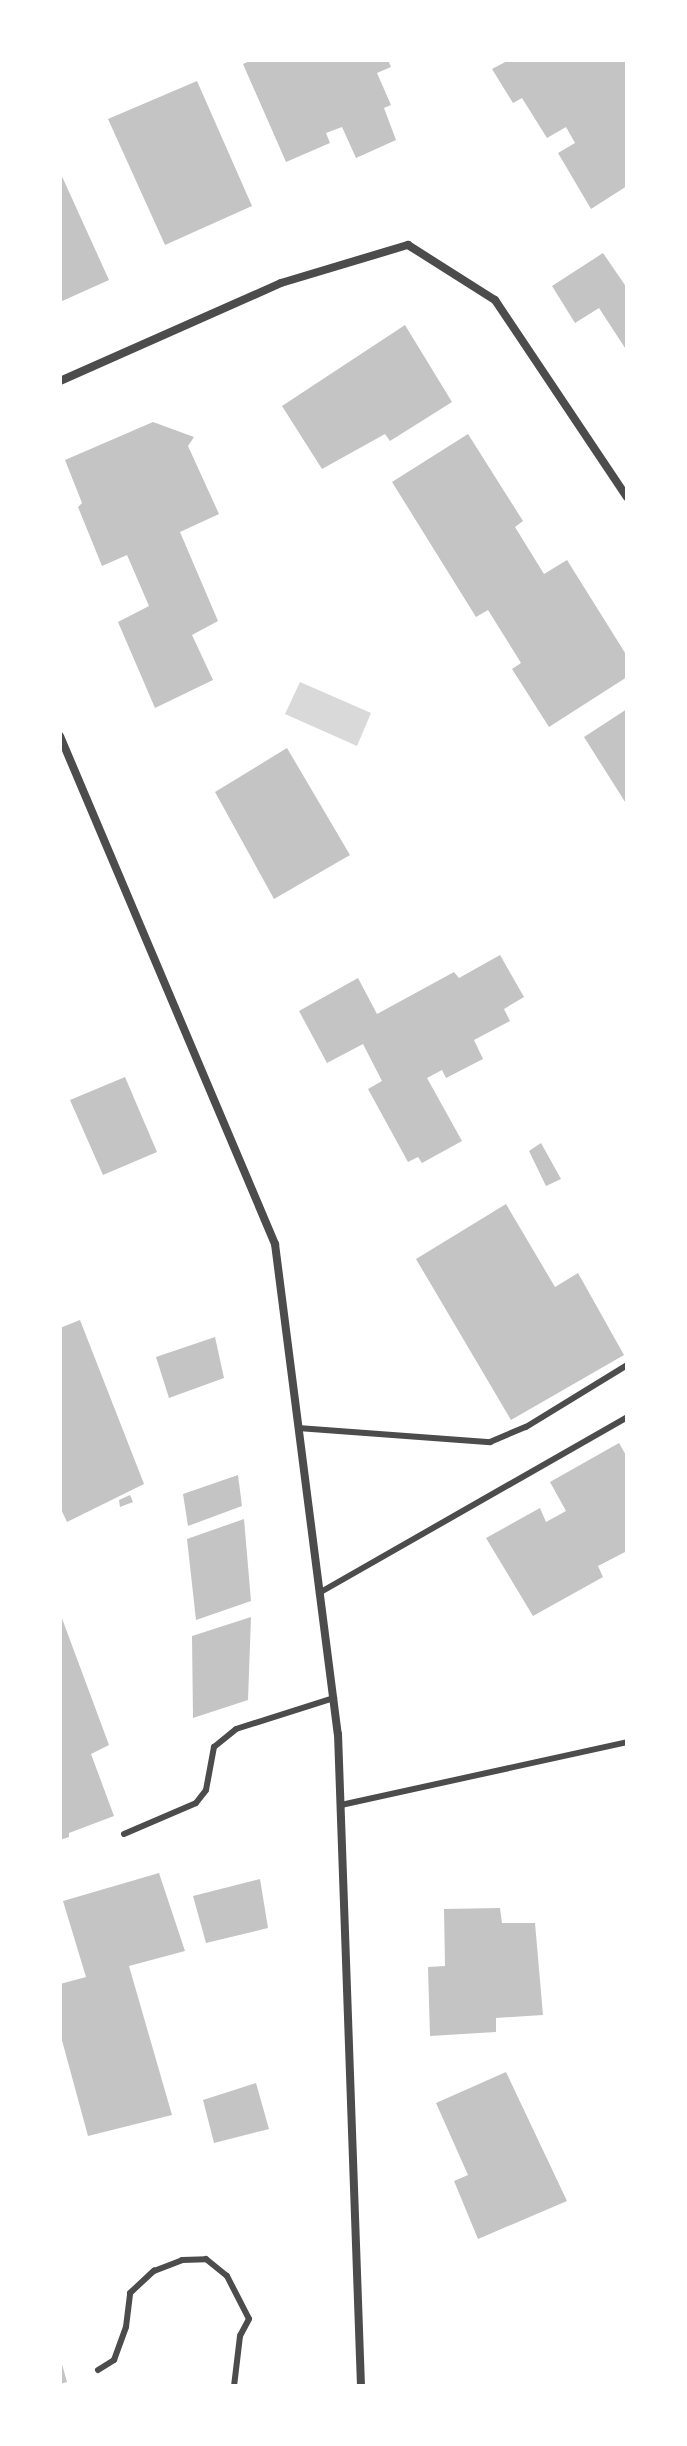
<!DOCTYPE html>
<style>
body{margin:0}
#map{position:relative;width:687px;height:2446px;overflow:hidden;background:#fff;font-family:Roboto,sans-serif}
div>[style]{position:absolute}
.water>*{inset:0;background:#d9d9d9}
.building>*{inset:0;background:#c4c4c4}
.service>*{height:6px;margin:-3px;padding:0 3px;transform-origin:3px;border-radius:3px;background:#4c4c4c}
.minor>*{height:8px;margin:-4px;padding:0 4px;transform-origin:4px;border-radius:4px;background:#4c4c4c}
span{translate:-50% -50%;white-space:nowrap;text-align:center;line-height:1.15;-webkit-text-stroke:8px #fff;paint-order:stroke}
.frame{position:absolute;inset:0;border:62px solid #fff;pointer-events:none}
</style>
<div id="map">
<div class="water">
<div style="clip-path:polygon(300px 682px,371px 713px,357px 746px,285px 714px)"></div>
</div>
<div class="building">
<div style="clip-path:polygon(252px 60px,388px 60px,391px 67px,377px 73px,391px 105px,384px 108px,396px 140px,356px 158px,342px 127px,326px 133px,330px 143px,286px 162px,243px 64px)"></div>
<div style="clip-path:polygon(509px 60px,627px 60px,627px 186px,591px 209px,558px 153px,575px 143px,566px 127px,547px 138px,522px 98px,513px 103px,492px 69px)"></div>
<div style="clip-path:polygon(197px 81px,252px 206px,165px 245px,108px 119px)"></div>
<div style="clip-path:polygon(60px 172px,109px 280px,60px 302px)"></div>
<div style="clip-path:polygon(603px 253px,627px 288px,627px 351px,599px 308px,575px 323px,552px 286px)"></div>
<div style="clip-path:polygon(405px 325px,452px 402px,390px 441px,385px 434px,322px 469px,282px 406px)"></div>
<div style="clip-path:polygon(153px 422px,194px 437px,188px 446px,219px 514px,180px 532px,218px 621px,192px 635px,213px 680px,155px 708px,118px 622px,149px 606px,127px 555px,102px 566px,78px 507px,82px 503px,65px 460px)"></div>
<div style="clip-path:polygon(468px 434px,523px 521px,515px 527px,544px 574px,567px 560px,627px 656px,627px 677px,549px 727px,512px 669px,521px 663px,488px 610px,476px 617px,392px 482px)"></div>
<div style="clip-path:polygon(627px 709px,627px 805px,584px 737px)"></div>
<div style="clip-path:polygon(287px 748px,350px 855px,274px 899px,215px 792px)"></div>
<div style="clip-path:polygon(500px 955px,524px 997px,504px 1009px,510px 1021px,474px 1040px,483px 1059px,446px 1078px,442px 1070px,427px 1078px,462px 1141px,422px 1163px,418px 1157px,408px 1162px,368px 1089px,382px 1081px,363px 1044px,327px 1063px,299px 1011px,358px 978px,377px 1014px,454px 972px,459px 978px)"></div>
<div style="clip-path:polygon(125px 1077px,157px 1152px,103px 1175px,70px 1100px)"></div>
<div style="clip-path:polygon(541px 1143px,561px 1179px,546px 1186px,529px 1151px)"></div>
<div style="clip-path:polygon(506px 1204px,555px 1287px,578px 1273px,624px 1355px,511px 1420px,416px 1259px)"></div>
<div style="clip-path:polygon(80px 1320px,144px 1484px,67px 1522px,60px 1507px,60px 1328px)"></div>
<div style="clip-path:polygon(215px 1337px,224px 1378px,169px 1398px,156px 1357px)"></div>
<div style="clip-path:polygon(619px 1443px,627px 1457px,627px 1551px,598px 1566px,603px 1577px,533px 1616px,486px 1538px,540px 1508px,546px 1522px,566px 1511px,550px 1482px)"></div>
<div style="clip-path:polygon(238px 1475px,242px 1506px,188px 1526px,183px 1494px)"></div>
<div style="clip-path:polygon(130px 1495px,133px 1502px,120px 1507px,119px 1500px)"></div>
<div style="clip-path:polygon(244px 1519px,251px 1601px,196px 1620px,187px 1539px)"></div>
<div style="clip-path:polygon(60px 1613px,109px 1745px,91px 1754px,114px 1816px,69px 1833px,69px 1837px,60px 1840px)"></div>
<div style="clip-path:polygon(251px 1617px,248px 1700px,193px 1718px,192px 1636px)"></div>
<div style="clip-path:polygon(159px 1873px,185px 1951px,129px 1966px,172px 2115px,88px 2136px,60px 2033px,60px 1984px,86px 1977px,63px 1901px)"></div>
<div style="clip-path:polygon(260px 1879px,268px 1928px,206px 1943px,193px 1896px)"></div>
<div style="clip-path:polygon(500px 1908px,502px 1923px,535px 1923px,543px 2015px,496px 2018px,496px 2032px,430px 2036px,428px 1967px,445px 1966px,444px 1909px)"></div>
<div style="clip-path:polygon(506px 2072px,567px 2201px,478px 2239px,454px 2181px,468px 2175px,436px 2103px)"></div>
<div style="clip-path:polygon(256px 2083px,269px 2129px,214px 2143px,203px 2100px)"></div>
<div style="clip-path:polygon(60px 2357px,67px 2382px,60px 2384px)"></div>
</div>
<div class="service">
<div style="left:298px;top:1428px;width:193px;rotate:4.2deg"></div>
<div style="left:490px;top:1442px;width:39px;rotate:-23deg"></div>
<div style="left:526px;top:1427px;width:119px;rotate:-31.5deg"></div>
<div style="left:319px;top:1593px;width:355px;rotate:-29.7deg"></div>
<div style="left:341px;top:1805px;width:293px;rotate:-12.4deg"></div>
<div style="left:124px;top:1834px;width:78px;rotate:-23.3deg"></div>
<div style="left:196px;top:1803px;width:16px;rotate:-52deg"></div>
<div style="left:206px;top:1790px;width:44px;rotate:-79.5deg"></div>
<div style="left:214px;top:1747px;width:28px;rotate:-39deg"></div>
<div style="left:236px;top:1729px;width:103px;rotate:-17.6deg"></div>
<div style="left:98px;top:2370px;width:19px;rotate:-32deg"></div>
<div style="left:114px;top:2360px;width:35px;rotate:-70deg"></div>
<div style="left:126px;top:2327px;width:34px;rotate:-83deg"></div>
<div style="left:130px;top:2293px;width:33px;rotate:-43deg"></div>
<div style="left:154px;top:2271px;width:30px;rotate:-21deg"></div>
<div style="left:182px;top:2260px;width:24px;rotate:-2deg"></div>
<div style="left:206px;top:2259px;width:27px;rotate:39deg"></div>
<div style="left:227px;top:2276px;width:48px;rotate:62.9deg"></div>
<div style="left:249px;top:2319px;width:19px;rotate:118deg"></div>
<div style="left:240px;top:2336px;width:50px;rotate:96.8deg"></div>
</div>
<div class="minor">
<div style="left:60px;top:381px;width:242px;rotate:-23.9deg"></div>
<div style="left:281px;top:283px;width:133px;rotate:-16.7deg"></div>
<div style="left:408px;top:245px;width:103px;rotate:32.3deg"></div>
<div style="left:495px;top:300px;width:237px;rotate:56.2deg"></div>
<div style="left:60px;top:736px;width:552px;rotate:67.06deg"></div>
<div style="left:275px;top:1244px;width:494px;rotate:82.7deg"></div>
<div style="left:338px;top:1734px;width:652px;rotate:87.98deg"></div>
</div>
<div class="frame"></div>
</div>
